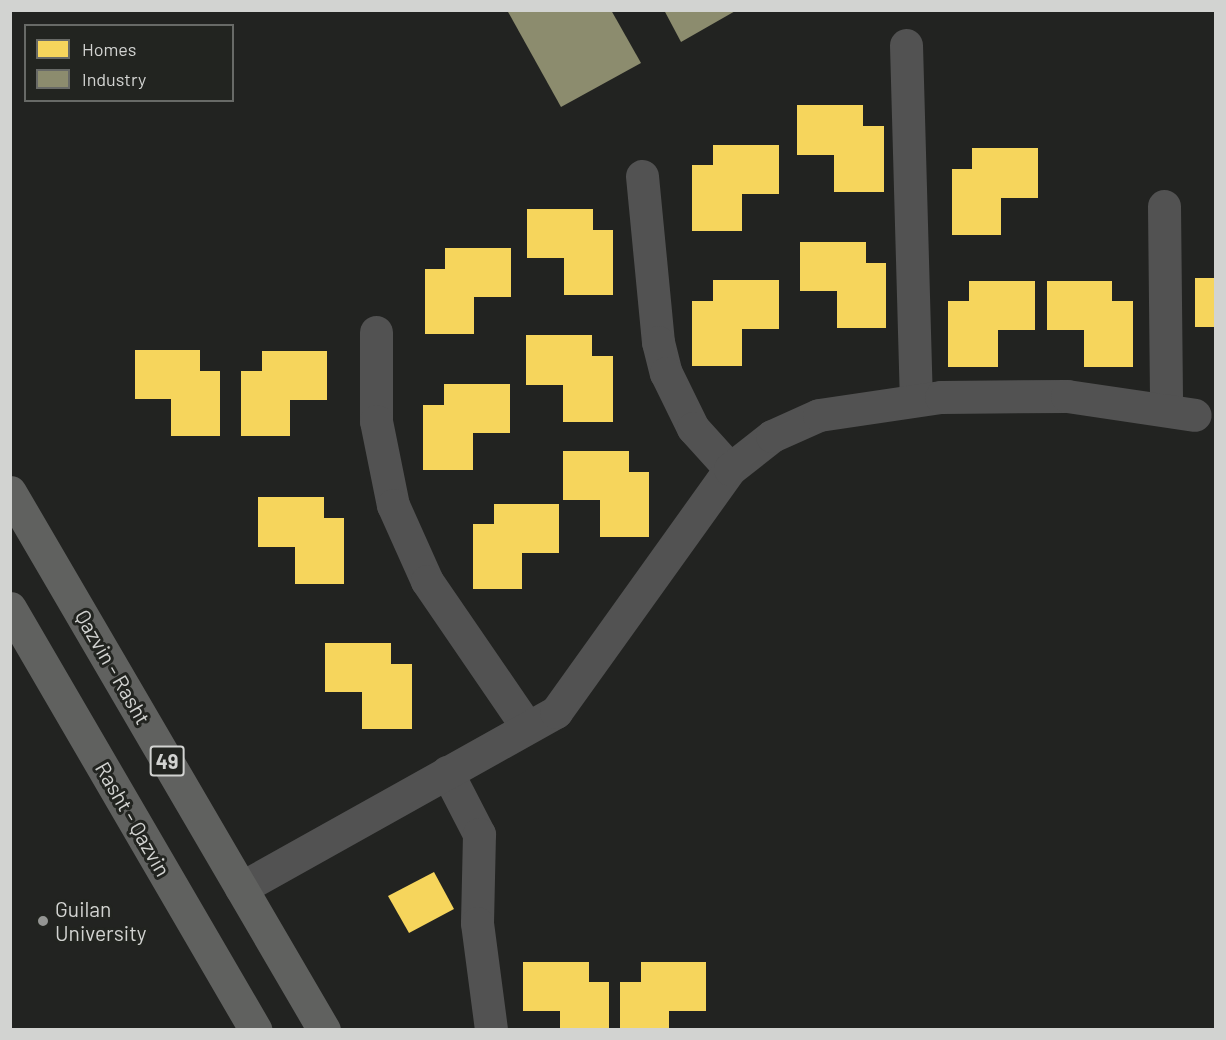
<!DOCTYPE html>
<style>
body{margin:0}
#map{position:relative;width:1226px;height:1040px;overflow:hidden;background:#222321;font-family:Barlow,sans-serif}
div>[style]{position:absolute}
.homes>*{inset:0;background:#f6d55c}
.industry>*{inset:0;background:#8c8c6e}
.street>*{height:33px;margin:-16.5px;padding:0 16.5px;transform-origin:16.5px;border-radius:16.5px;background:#525252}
.highway>*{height:33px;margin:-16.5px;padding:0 16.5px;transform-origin:16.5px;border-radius:16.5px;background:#60615f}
.dots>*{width:16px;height:16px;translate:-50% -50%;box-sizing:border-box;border:3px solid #222420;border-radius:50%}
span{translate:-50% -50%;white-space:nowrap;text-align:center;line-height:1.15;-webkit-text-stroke:6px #222420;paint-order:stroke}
.shield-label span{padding:2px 4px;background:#222420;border:2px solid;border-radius:4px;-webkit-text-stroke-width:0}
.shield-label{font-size:20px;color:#d2d3d1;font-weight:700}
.street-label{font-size:21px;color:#d2d3d1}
.poi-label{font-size:21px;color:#d2d3d1}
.left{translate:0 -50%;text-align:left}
.frame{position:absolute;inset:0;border:12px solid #d2d3d1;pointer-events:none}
.legend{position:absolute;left:24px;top:24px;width:210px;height:78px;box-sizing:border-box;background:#222420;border:2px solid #686a67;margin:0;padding:8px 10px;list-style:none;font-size:18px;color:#d2d3d1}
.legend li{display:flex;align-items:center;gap:12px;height:30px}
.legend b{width:30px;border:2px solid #686a67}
</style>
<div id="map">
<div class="homes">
<div style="clip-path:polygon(797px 105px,863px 105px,863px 126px,884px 126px,884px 192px,834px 192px,834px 155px,797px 155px)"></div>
<div style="clip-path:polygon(713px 145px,779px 145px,779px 194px,742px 194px,742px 231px,692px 231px,692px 165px,713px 165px)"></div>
<div style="clip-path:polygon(972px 148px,1038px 148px,1038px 198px,1001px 198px,1001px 235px,952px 235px,952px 169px,972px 169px)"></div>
<div style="clip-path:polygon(527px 209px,593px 209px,593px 230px,613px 230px,613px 295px,564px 295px,564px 258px,527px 258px)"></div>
<div style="clip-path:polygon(800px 242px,866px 242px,866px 263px,886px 263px,886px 328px,837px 328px,837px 291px,800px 291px)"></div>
<div style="clip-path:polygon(445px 248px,511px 248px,511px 297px,474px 297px,474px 334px,425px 334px,425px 269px,445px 269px)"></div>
<div style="clip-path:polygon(1195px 278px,1216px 278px,1216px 327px,1195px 327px)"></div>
<div style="clip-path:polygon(713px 280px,779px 280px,779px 329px,742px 329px,742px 366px,692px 366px,692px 301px,713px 301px)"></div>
<div style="clip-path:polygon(969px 281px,1035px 281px,1035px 330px,998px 330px,998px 367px,948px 367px,948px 301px,969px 301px)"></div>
<div style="clip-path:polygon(1047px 281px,1112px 281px,1112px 301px,1133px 301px,1133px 367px,1084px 367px,1084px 330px,1047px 330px)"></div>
<div style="clip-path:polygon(526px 335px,592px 335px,592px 356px,613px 356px,613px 422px,563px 422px,563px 385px,526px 385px)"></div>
<div style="clip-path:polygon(135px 350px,200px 350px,200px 371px,220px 371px,220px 436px,171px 436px,171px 399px,135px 399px)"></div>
<div style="clip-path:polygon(262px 351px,327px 351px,327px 400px,290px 400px,290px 436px,241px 436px,241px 371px,262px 371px)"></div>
<div style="clip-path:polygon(444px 384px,510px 384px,510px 433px,473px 433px,473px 470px,423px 470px,423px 405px,444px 405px)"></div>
<div style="clip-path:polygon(563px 451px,629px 451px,629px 472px,649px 472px,649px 537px,600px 537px,600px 500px,563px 500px)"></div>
<div style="clip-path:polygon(258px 497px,324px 497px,324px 518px,344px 518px,344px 584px,295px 584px,295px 547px,258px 547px)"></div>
<div style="clip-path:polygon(494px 504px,559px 504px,559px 553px,522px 553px,522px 589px,473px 589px,473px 524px,494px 524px)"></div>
<div style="clip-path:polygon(325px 643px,391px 643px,391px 664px,412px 664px,412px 729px,362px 729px,362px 692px,325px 692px)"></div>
<div style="clip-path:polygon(434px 872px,454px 909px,409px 933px,388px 896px)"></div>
<div style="clip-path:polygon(523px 962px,589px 962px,589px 982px,609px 982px,609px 1030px,560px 1030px,560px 1011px,523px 1011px)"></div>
<div style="clip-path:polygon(641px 962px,706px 962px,706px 1011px,669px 1011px,669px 1030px,620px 1030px,620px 982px,641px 982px)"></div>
</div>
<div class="industry">
<div style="clip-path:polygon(507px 10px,611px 10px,641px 63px,561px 107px)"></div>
<div style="clip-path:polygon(664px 10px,737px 10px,681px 42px)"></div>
</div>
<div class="street">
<div style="left:906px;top:45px;width:355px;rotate:88.4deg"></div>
<div style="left:642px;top:176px;width:167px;rotate:84.5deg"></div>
<div style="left:658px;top:342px;width:32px;rotate:76deg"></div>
<div style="left:666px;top:373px;width:61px;rotate:63.9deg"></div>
<div style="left:693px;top:428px;width:55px;rotate:47.9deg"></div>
<div style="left:1164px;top:206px;width:203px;rotate:89.4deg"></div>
<div style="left:376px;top:332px;width:89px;rotate:90deg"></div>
<div style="left:376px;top:421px;width:86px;rotate:78.6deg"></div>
<div style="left:393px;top:505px;width:83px;rotate:65.9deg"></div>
<div style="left:427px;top:581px;width:177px;rotate:55.6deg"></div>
<div style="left:447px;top:772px;width:70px;rotate:62.7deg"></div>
<div style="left:479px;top:834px;width:89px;rotate:91.3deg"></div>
<div style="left:477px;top:923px;width:108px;rotate:82.5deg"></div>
<div style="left:241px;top:888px;width:361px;rotate:-29.2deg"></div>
<div style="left:556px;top:712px;width:299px;rotate:-54.4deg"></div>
<div style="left:730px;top:469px;width:53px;rotate:-38.2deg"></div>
<div style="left:772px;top:436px;width:51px;rotate:-24.1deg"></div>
<div style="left:819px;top:415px;width:123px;rotate:-8.4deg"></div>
<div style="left:941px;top:397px;width:126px;rotate:-0.5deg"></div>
<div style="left:1067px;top:396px;width:129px;rotate:8.4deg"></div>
</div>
<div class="highway">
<div style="left:10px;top:492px;width:623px;rotate:59.73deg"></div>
<div style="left:10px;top:608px;width:488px;rotate:59.8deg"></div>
</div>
<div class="dots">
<div style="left:43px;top:921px;background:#949593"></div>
</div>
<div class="shield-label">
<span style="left:167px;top:761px">49</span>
</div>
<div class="street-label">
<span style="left:113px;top:667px;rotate:60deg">Qazvin - Rasht</span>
<span style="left:133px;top:819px;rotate:60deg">Rasht - Qazvin</span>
</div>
<div class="poi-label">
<span class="left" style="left:55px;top:921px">Guilan<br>University</span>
</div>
<div class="frame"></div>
<ul class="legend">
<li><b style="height:16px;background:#f6d55c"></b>Homes</li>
<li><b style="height:16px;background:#8c8c6e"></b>Industry</li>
</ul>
</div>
